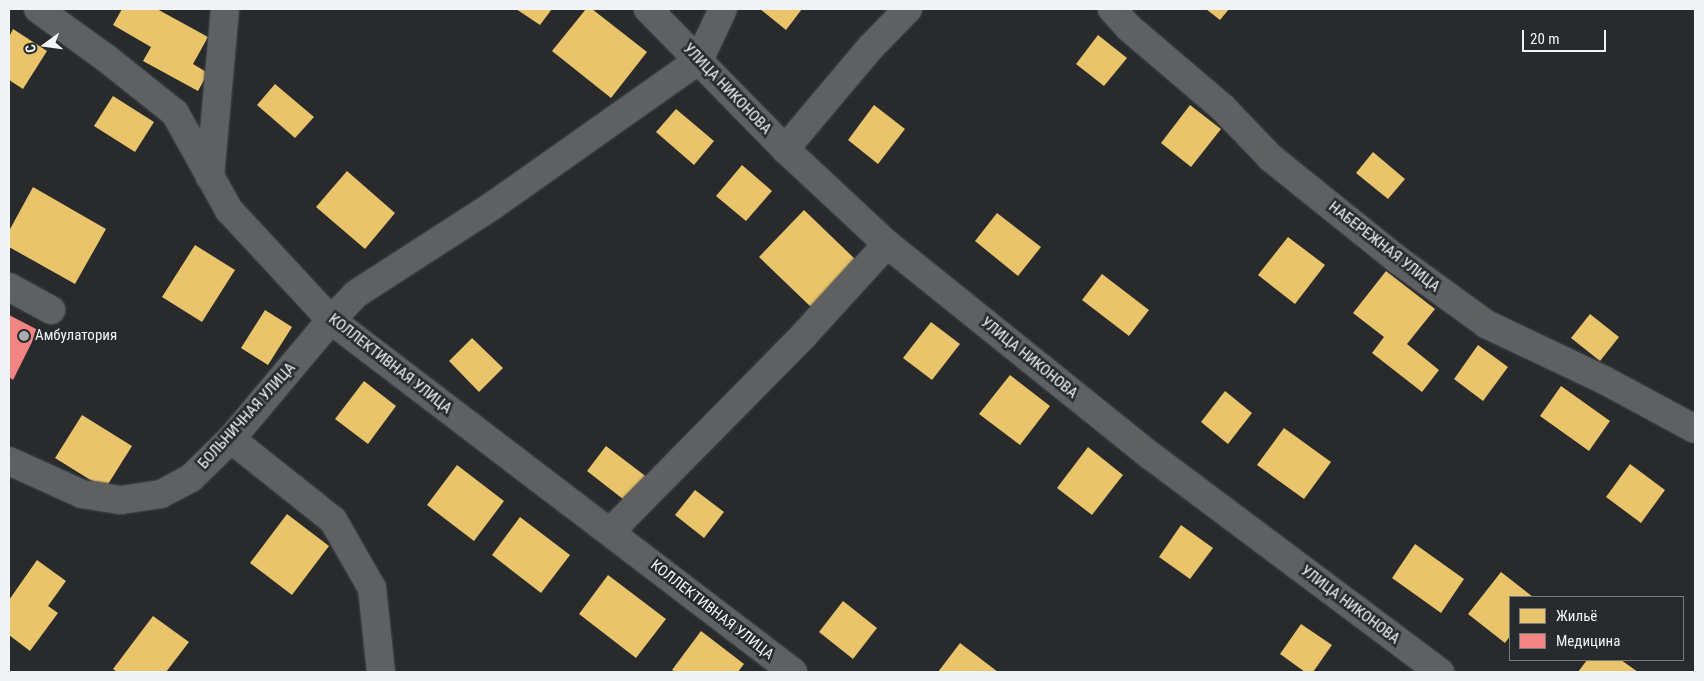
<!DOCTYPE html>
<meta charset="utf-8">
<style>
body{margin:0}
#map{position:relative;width:1704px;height:681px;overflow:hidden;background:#282a2c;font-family:"Roboto Condensed",sans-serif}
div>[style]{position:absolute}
.homes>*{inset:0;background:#e9c46a}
.health>*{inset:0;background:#f28482}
.roads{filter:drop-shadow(0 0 1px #46484a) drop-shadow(0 0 1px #46484a)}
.minor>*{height:28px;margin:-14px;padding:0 14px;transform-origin:14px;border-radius:14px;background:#5e6061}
.dots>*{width:14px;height:14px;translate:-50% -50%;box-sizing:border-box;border:2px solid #272b2d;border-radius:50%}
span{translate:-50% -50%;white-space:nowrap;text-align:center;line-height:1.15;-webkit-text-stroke:5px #272b2d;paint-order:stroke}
.street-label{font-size:15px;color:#f1f4f6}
.poi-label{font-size:15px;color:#f1f4f6}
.left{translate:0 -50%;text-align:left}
.frame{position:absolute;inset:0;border:10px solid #f1f4f6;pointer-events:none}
.legend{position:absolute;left:1509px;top:596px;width:175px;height:65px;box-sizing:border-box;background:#272b2d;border:1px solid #787b7d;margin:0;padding:6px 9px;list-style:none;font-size:15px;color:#f1f4f6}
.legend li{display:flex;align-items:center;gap:10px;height:25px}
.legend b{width:25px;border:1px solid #787b7d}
.north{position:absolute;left:20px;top:20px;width:50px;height:50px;-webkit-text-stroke:4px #272b2d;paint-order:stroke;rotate:256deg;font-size:14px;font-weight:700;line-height:20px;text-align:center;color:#f1f4f6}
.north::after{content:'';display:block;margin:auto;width:18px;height:22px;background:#f1f4f6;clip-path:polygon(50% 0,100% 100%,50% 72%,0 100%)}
.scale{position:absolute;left:1522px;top:30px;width:84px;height:22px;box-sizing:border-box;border:2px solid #f1f4f6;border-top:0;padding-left:6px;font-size:15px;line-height:18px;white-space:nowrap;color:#f1f4f6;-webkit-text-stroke:4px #272b2d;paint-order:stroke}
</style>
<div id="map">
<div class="homes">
<div style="clip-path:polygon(122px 9px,157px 9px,208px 37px,193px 64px,208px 73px,198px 91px,143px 61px,151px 47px,113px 25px)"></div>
<div style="clip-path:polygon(516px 9px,552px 9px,540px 25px)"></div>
<div style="clip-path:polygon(586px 9px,592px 9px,647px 52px,611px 98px,552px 51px)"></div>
<div style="clip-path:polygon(760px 9px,802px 9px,786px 30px)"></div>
<div style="clip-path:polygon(1206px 9px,1229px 9px,1220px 20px)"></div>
<div style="clip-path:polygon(13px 29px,47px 51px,23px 89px,9px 80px,9px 37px)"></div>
<div style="clip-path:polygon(1098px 35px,1127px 58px,1104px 86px,1076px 64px)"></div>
<div style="clip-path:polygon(275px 84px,314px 117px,295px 138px,257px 105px)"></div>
<div style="clip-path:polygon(113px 96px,154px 122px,135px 152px,94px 126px)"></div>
<div style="clip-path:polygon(874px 105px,905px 129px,878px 164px,848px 140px)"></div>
<div style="clip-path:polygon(1190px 105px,1221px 129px,1191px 167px,1161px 143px)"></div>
<div style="clip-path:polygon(676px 109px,714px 141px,694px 165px,656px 132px)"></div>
<div style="clip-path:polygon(1373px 152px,1405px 179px,1388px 199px,1356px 173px)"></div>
<div style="clip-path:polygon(742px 165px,772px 191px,746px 221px,716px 196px)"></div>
<div style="clip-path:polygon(347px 171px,395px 213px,365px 249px,316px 207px)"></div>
<div style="clip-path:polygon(33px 187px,106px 229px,75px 284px,9px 247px,9px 231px)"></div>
<div style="clip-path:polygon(804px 210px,856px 260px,811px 307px,759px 257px)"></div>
<div style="clip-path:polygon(997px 213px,1041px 247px,1018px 276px,975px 241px)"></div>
<div style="clip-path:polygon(1288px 237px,1325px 265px,1295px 304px,1258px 275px)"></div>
<div style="clip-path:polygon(195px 245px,235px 270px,202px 322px,162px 297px)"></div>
<div style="clip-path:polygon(1386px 271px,1435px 309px,1407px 344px,1439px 370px,1422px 392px,1372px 353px,1384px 337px,1353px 313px)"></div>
<div style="clip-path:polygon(1102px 274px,1149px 310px,1129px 336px,1082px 300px)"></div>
<div style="clip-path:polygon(265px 310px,292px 327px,268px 365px,241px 348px)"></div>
<div style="clip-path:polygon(1590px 314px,1619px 337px,1600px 361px,1571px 338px)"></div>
<div style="clip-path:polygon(931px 322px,960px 344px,932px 380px,903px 358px)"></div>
<div style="clip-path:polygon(472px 338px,503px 368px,479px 392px,449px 361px)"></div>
<div style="clip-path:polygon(1478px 345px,1508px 367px,1483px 401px,1454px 379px)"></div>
<div style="clip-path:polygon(1010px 375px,1050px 406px,1020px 445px,979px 414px)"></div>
<div style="clip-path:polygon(364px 381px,396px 406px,368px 444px,335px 419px)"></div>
<div style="clip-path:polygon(1561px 386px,1610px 421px,1589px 451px,1540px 416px)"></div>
<div style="clip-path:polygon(1225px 391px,1252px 413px,1228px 444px,1201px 422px)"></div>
<div style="clip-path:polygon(82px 415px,132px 446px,105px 489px,55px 458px)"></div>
<div style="clip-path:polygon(1284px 428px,1331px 462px,1304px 499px,1257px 465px)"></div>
<div style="clip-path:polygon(606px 446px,648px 478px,628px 503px,587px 471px)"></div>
<div style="clip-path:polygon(1088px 447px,1123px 475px,1092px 515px,1057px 488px)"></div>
<div style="clip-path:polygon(1630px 464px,1665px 490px,1641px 523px,1606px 497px)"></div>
<div style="clip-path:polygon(457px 465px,504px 501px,474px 541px,427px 505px)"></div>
<div style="clip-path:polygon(695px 490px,724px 512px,704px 538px,675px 515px)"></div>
<div style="clip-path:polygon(287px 514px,329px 546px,292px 595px,250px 563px)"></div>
<div style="clip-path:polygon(520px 517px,570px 555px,541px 593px,492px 555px)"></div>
<div style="clip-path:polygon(1181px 525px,1213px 548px,1190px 579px,1159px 557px)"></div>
<div style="clip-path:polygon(1415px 544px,1464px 579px,1441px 613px,1392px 578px)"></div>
<div style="clip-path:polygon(37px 560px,66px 581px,48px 606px,58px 613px,30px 651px,9px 635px,9px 600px)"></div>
<div style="clip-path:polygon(1501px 572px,1533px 597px,1510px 597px,1510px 636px,1505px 643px,1468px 614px)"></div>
<div style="clip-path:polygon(608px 575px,666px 619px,636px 658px,579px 614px)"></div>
<div style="clip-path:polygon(843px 601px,877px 628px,853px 659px,819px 632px)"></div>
<div style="clip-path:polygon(153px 616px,189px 642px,166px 672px,117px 672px,113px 669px)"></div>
<div style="clip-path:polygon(1301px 624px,1332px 645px,1313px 672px,1305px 672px,1280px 654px)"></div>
<div style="clip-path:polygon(701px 631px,744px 664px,738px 672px,676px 672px,672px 670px)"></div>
<div style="clip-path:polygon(960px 643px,998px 672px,938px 672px)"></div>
<div style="clip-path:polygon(1587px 660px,1621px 660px,1638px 672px,1578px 672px)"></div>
</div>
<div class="health">
<div style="clip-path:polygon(9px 315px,38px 330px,13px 380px,9px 377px)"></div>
</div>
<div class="roads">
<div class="minor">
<div style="left:38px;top:9px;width:84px;rotate:35.8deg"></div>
<div style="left:106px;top:58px;width:88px;rotate:38.6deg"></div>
<div style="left:175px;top:113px;width:111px;rotate:60.9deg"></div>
<div style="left:229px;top:210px;width:150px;rotate:47.2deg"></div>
<div style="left:331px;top:320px;width:581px;rotate:37.3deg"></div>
<div style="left:648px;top:9px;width:196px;rotate:45.6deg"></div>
<div style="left:785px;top:149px;width:139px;rotate:43deg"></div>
<div style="left:887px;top:244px;width:339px;rotate:38.8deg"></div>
<div style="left:1151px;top:456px;width:361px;rotate:36.8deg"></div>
<div style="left:1112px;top:9px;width:24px;rotate:48deg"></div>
<div style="left:1128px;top:27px;width:123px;rotate:40.4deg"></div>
<div style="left:1222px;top:107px;width:71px;rotate:46.1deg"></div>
<div style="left:1271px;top:158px;width:163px;rotate:38.8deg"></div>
<div style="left:1398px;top:260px;width:109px;rotate:36deg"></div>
<div style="left:1486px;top:324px;width:131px;rotate:25.4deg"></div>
<div style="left:1604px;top:380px;width:103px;rotate:28.3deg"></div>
<div style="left:785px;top:149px;width:133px;rotate:-49.9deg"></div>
<div style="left:871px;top:47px;width:53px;rotate:-45.8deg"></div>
<div style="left:210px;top:177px;width:169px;rotate:-84.9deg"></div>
<div style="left:9px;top:287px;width:48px;rotate:28.7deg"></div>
<div style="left:231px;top:439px;width:130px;rotate:38.5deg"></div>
<div style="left:333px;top:520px;width:78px;rotate:60.2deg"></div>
<div style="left:372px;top:588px;width:84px;rotate:83.9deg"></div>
<div style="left:9px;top:461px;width:80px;rotate:24.3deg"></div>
<div style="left:82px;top:494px;width:39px;rotate:9deg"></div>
<div style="left:121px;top:500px;width:40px;rotate:-8.5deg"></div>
<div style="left:161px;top:494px;width:34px;rotate:-28deg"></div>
<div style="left:191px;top:478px;width:56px;rotate:-44.3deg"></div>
<div style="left:231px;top:439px;width:155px;rotate:-50deg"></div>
<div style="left:331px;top:320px;width:36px;rotate:-46deg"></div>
<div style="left:356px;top:294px;width:162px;rotate:-32.9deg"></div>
<div style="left:492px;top:206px;width:253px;rotate:-35.2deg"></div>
<div style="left:699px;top:60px;width:56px;rotate:-64.8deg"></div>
<div style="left:611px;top:531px;width:275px;rotate:-45.4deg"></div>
<div style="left:804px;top:335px;width:123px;rotate:-47.6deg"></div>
</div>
</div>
<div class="dots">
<div style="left:24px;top:336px;background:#abadaf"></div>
</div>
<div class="street-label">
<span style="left:727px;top:89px;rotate:46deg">УЛИЦА НИКОНОВА</span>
<span style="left:1384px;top:247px;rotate:38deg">НАБЕРЕЖНАЯ УЛИЦА</span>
<span style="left:1029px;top:358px;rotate:39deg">УЛИЦА НИКОНОВА</span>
<span style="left:390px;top:364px;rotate:38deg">КОЛЛЕКТИВНАЯ УЛИЦА</span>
<span style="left:247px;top:416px;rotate:-48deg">БОЛЬНИЧНАЯ УЛИЦА</span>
<span style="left:1350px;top:605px;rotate:37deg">УЛИЦА НИКОНОВА</span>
<span style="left:712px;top:610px;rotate:38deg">КОЛЛЕКТИВНАЯ УЛИЦА</span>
</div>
<div class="poi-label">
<span class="left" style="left:35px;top:336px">Амбулатория</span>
</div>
<div class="frame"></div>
<ul class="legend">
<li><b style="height:14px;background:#e9c46a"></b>Жильё</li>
<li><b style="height:14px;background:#f28482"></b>Медицина</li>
</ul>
<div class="north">С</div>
<div class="scale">20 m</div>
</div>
